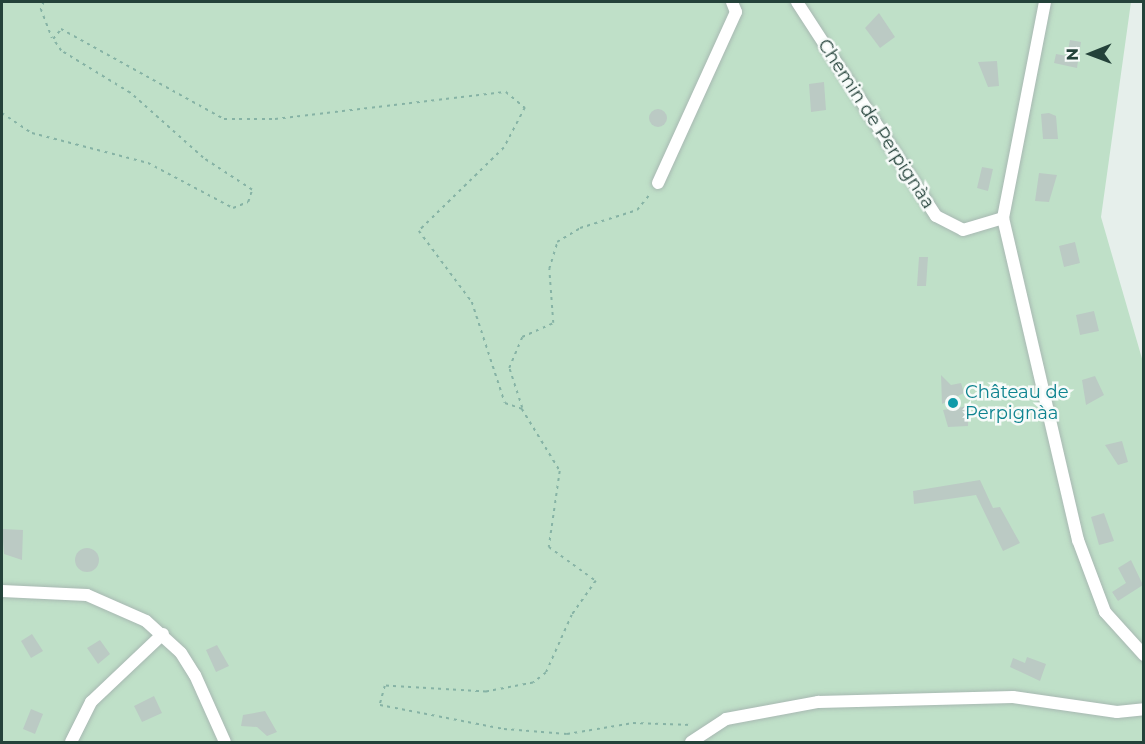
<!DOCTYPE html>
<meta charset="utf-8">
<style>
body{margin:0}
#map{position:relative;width:1145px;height:744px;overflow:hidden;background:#e6efeb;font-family:Montserrat,sans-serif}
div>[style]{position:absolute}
.green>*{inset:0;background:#bfe0c8}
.building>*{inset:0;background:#bbcac4}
.round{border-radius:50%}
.path>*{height:1.5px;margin-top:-0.75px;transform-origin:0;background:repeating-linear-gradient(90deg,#86b3a5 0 3px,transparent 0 7.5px)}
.roads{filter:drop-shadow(0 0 2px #a8b8b2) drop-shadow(0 0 2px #a8b8b2)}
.minor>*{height:12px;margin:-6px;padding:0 6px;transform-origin:6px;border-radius:6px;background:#fff}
.dots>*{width:16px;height:16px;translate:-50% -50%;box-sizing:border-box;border:3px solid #f7fbf9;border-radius:50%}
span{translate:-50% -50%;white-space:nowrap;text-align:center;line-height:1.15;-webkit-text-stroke:5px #f7fbf9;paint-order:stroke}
.street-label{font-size:18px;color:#24423a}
.culture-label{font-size:18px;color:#0d838f}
.left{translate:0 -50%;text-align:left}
.frame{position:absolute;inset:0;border:3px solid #24423a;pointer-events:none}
.north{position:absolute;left:1061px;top:24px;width:60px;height:60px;-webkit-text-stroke:4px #f7fbf9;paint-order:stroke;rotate:269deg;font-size:16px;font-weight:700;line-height:24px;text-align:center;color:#24423a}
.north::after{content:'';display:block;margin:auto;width:21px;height:27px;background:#24423a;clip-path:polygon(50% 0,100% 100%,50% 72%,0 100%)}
</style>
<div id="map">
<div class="green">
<div style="clip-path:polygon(2px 2px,1131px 2px,1101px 217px,1143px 362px,1143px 742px,2px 742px)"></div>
</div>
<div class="building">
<div style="clip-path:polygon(879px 13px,895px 37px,880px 48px,865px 28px)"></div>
<div style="clip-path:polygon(1070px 40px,1081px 42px,1077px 68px,1054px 63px,1056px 54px,1067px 56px)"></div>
<div style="clip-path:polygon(997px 61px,999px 86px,988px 87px,978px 62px)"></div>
<div style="clip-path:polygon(824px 82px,826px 110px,811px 112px,809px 84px)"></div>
<div class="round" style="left:649px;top:109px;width:18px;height:18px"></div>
<div style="clip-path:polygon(1049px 113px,1056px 116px,1058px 139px,1043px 139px,1041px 114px)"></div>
<div style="clip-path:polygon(982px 167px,993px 169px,988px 191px,977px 188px)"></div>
<div style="clip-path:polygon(1039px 173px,1057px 175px,1049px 202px,1035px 201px)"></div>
<div style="clip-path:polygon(1075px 242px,1080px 263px,1064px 267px,1059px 246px)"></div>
<div style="clip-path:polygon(919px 257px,928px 257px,926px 286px,917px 286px)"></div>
<div style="clip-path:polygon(1094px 311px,1099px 331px,1080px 335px,1076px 315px)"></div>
<div style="clip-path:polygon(941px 375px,951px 385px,961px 383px,964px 393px,942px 404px)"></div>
<div style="clip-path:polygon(1095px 376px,1104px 395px,1086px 405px,1082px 380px)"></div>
<div style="clip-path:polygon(969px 406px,968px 426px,948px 427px,943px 410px)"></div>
<div style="clip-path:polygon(1122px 441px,1128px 462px,1118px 465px,1105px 445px)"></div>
<div style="clip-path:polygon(980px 480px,993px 508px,1000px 507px,1020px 543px,1003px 551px,976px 495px,914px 504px,913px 491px)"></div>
<div style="clip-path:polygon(1104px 513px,1114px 541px,1099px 545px,1091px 517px)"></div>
<div style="clip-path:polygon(2px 529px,23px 530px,22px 560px,4px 554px)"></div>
<div class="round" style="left:75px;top:548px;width:24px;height:24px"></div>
<div style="clip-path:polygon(1131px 560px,1143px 585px,1118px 601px,1112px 592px,1126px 583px,1118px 568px)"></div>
<div style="clip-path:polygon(32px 634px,43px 651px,31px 658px,21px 641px)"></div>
<div style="clip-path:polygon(100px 640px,110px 654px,98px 664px,87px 648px)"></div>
<div style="clip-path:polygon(217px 645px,229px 666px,216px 672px,206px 650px)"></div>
<div style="clip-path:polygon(1027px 657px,1046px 664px,1040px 681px,1010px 667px,1013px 658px,1025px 663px)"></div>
<div style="clip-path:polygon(154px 696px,162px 713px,142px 722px,134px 706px)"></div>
<div style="clip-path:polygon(31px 709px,43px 714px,35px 734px,23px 729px)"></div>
<div style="clip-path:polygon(265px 711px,277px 732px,267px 736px,257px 727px,241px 726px,243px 715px)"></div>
</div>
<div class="path">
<div style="left:44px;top:2px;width:8px;rotate:113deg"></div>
<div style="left:41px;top:9px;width:31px;rotate:69deg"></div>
<div style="left:2px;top:113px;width:36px;rotate:34deg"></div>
<div style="left:32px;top:133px;width:120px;rotate:14.5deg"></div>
<div style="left:148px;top:163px;width:96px;rotate:27.9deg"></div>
<div style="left:233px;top:208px;width:16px;rotate:-22deg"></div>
<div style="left:248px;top:202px;width:13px;rotate:-72deg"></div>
<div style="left:252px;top:190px;width:59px;rotate:-146.9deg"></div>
<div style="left:203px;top:158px;width:98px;rotate:-138.3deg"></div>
<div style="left:130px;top:93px;width:81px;rotate:-148.7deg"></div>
<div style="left:61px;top:51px;width:14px;rotate:-124deg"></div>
<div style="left:53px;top:39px;width:13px;rotate:-51deg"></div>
<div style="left:61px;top:29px;width:186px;rotate:28.9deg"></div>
<div style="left:224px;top:119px;width:51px"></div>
<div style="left:275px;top:119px;width:233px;rotate:-6.7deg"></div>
<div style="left:506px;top:92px;width:25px;rotate:40deg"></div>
<div style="left:525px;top:108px;width:45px;rotate:117.7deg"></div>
<div style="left:504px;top:148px;width:119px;rotate:135.7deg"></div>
<div style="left:419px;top:231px;width:89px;rotate:53.3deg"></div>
<div style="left:472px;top:302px;width:106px;rotate:71.9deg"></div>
<div style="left:505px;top:403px;width:18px;rotate:19deg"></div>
<div style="left:522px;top:409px;width:73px;rotate:58.5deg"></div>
<div style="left:560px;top:471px;width:77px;rotate:98.2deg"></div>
<div style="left:549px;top:547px;width:58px;rotate:35.9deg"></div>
<div style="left:596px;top:581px;width:42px;rotate:125.2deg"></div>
<div style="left:572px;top:615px;width:64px;rotate:114.1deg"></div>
<div style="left:546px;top:673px;width:16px;rotate:142deg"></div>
<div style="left:533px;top:683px;width:48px;rotate:169.2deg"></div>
<div style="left:486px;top:692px;width:101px;rotate:-176.6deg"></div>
<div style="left:385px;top:686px;width:20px;rotate:105deg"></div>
<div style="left:380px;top:705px;width:126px;rotate:11deg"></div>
<div style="left:504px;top:729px;width:63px;rotate:4.5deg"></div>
<div style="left:567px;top:734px;width:67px;rotate:-9.5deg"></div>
<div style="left:633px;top:723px;width:60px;rotate:1.9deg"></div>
<div style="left:522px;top:408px;width:42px;rotate:-108deg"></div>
<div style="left:509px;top:368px;width:34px;rotate:-67deg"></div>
<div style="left:522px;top:337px;width:34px;rotate:-24deg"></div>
<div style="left:553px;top:323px;width:54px;rotate:-94.2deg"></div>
<div style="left:549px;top:269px;width:28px;rotate:-73deg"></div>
<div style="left:557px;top:242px;width:27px;rotate:-31deg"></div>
<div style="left:580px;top:228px;width:60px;rotate:-17.5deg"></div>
<div style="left:637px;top:210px;width:22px;rotate:-51deg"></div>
</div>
<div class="roads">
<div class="minor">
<div style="left:797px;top:2px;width:255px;rotate:57deg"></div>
<div style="left:936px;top:216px;width:30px;rotate:27deg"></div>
<div style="left:963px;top:230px;width:42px;rotate:-16.7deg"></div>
<div style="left:1045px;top:2px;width:220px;rotate:101deg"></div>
<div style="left:1003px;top:218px;width:331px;rotate:76.9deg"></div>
<div style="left:1078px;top:540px;width:77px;rotate:69.4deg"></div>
<div style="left:1105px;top:612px;width:58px;rotate:47.8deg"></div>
<div style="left:658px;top:183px;width:188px;rotate:-65.5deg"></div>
<div style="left:736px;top:12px;width:11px;rotate:-112deg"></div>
<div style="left:2px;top:591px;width:85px;rotate:2.7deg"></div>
<div style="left:87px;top:595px;width:64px;rotate:23.8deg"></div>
<div style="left:146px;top:621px;width:47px;rotate:42.4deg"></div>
<div style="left:181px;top:653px;width:26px;rotate:58deg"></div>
<div style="left:195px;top:675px;width:73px;rotate:65.9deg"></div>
<div style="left:71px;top:742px;width:45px;rotate:-63.4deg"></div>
<div style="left:91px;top:702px;width:99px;rotate:-43.4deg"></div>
<div style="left:691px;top:742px;width:42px;rotate:-33.3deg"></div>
<div style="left:726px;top:719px;width:94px;rotate:-10.5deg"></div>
<div style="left:818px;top:702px;width:195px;rotate:-1.5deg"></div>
<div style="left:1013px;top:697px;width:105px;rotate:8.2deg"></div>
<div style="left:1117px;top:712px;width:27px;rotate:-6deg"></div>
</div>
</div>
<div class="dots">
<div style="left:953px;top:403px;background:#0f9aa8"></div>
</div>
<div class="street-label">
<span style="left:876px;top:124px;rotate:57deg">Chemin de Perpignàa</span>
</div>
<div class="culture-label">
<span class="left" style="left:965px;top:403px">Château de<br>Perpignàa</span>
</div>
<div class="frame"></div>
<div class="north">N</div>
</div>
